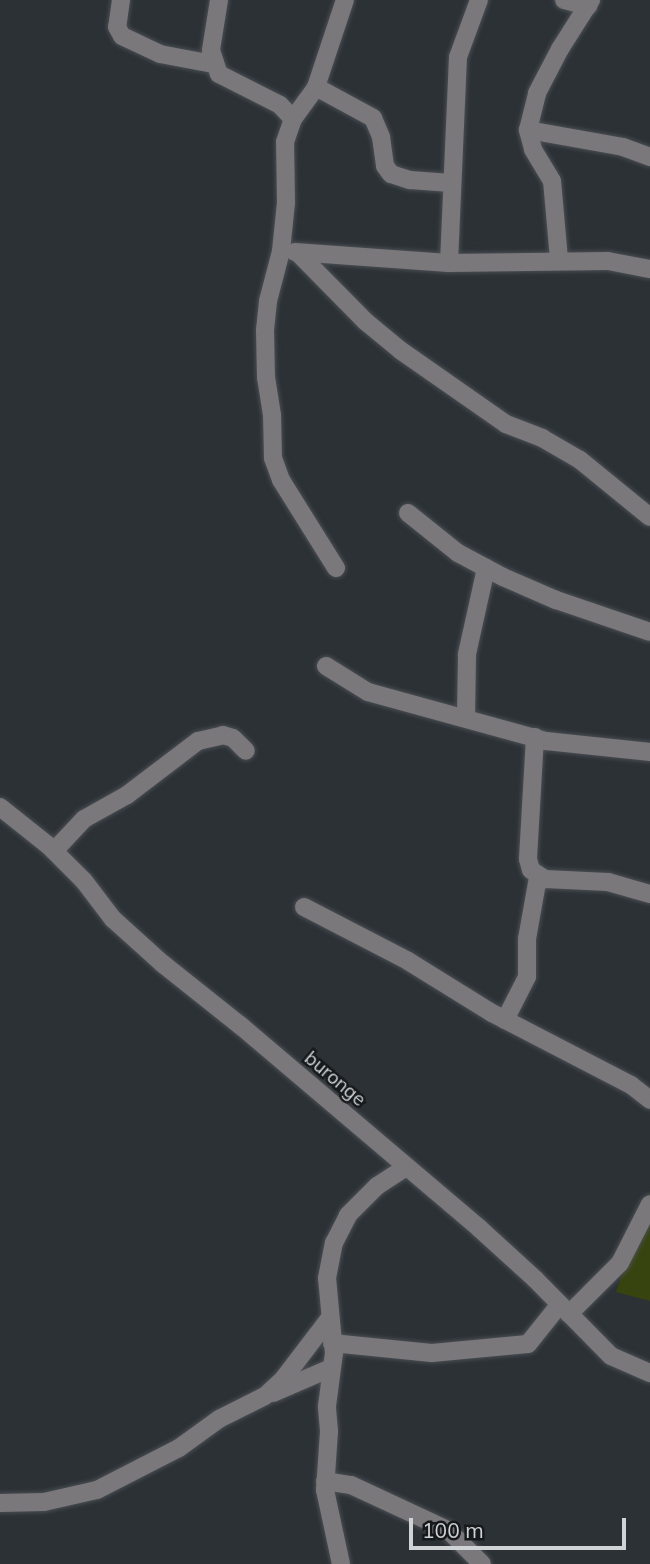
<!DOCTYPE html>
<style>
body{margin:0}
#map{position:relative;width:650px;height:1564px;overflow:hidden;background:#2c3136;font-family:Mulish,sans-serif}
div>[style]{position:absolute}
.green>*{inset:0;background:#38440f}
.roads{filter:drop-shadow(0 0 2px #494e53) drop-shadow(0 0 2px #494e53)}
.minor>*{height:18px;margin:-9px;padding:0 9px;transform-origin:9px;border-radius:9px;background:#7a787b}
span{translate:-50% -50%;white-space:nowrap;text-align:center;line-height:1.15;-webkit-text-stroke:5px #16191b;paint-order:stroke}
.street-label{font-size:19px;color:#cfd3d6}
.scale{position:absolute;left:409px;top:1518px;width:217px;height:32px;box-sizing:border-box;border:4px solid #cfd3d6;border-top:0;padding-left:9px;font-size:21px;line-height:24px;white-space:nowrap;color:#cfd3d6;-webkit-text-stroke:5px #16191b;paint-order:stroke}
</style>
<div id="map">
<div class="green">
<div style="clip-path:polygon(650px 1192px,650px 1301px,616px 1292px)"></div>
</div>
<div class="roads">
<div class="minor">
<div style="left:121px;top:0;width:27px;rotate:98deg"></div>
<div style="left:117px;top:27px;width:10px;rotate:61deg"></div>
<div style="left:122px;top:36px;width:42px;rotate:25.3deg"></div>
<div style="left:160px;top:54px;width:54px;rotate:10.7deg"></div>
<div style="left:219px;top:0;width:51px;rotate:99.1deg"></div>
<div style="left:211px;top:50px;width:25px;rotate:72deg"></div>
<div style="left:219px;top:74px;width:68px;rotate:26.9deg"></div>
<div style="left:280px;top:105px;width:19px;rotate:47deg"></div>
<div style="left:564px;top:0;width:25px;rotate:14deg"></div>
<div style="left:316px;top:87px;width:65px;rotate:28.5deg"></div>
<div style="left:373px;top:118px;width:21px;rotate:67deg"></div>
<div style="left:381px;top:137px;width:29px;rotate:82deg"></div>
<div style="left:385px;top:166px;width:10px;rotate:53deg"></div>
<div style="left:391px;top:174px;width:20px;rotate:18deg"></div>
<div style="left:410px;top:180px;width:41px;rotate:4.2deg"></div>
<div style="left:528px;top:130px;width:97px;rotate:10.1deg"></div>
<div style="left:623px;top:147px;width:29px;rotate:20deg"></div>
<div style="left:295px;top:252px;width:154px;rotate:4.1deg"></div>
<div style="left:449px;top:263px;width:159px;rotate:-0.7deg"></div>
<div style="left:608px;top:261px;width:43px;rotate:10.8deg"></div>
<div style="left:298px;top:253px;width:95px;rotate:45.4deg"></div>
<div style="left:365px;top:321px;width:45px;rotate:39.6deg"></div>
<div style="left:400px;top:350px;width:129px;rotate:34.9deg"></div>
<div style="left:506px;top:424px;width:39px;rotate:21deg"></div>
<div style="left:542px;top:438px;width:44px;rotate:30.1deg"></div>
<div style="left:580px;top:460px;width:90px;rotate:39.2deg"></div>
<div style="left:559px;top:259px;width:78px;rotate:-95.1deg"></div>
<div style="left:552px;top:181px;width:37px;rotate:-121deg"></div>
<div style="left:533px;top:149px;width:20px;rotate:-105deg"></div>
<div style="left:528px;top:130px;width:38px;rotate:-76deg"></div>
<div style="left:537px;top:93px;width:50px;rotate:-62.4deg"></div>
<div style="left:560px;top:49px;width:58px;rotate:-57.7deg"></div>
<div style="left:449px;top:263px;width:206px;rotate:-87.5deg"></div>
<div style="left:458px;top:57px;width:61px;rotate:-69.8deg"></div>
<div style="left:408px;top:513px;width:64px;rotate:38.7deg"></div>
<div style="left:458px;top:553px;width:51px;rotate:28.1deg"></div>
<div style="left:503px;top:577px;width:58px;rotate:23.5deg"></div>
<div style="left:556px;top:600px;width:99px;rotate:18.8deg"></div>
<div style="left:336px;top:568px;width:104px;rotate:-122deg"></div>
<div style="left:281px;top:480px;width:23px;rotate:-110deg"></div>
<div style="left:273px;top:458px;width:43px;rotate:-91.3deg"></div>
<div style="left:272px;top:415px;width:37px;rotate:-99deg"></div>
<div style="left:266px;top:378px;width:48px;rotate:-91.2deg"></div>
<div style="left:265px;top:330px;width:29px;rotate:-84deg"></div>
<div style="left:268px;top:301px;width:52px;rotate:-75.4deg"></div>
<div style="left:281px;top:251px;width:48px;rotate:-84.1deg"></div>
<div style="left:286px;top:203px;width:61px;rotate:-90.9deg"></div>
<div style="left:285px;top:142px;width:24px;rotate:-71deg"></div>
<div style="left:293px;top:119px;width:39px;rotate:-54deg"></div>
<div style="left:316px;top:87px;width:92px;rotate:-71.6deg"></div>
<div style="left:326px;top:666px;width:49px;rotate:31.8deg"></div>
<div style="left:368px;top:692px;width:185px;rotate:15.4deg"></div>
<div style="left:546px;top:741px;width:105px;rotate:6deg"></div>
<div style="left:466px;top:718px;width:64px;rotate:-89.1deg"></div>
<div style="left:467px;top:654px;width:88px;rotate:-77.5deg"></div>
<div style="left:535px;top:737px;width:122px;rotate:93.3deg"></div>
<div style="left:528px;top:859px;width:11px;rotate:75deg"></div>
<div style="left:531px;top:870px;width:17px;rotate:33deg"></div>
<div style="left:545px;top:879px;width:63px;rotate:2.7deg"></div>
<div style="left:608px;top:882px;width:44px;rotate:15.9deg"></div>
<div style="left:0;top:807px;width:63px;rotate:38.5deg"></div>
<div style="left:49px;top:846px;width:49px;rotate:45deg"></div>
<div style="left:84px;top:881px;width:48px;rotate:52.7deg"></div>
<div style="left:113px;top:919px;width:67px;rotate:42deg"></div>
<div style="left:163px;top:964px;width:100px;rotate:38.5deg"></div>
<div style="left:241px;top:1026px;width:312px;rotate:40.3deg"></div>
<div style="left:479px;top:1228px;width:76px;rotate:42.3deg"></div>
<div style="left:535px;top:1279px;width:108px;rotate:45.4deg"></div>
<div style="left:611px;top:1356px;width:43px;rotate:23.6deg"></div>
<div style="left:54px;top:851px;width:44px;rotate:-46.8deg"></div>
<div style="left:84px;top:819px;width:49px;rotate:-29.2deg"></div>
<div style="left:127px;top:795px;width:89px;rotate:-37.3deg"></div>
<div style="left:198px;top:741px;width:26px;rotate:-13deg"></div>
<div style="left:223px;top:735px;width:10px;rotate:17deg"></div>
<div style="left:233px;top:738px;width:18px;rotate:45deg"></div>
<div style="left:304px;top:907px;width:117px;rotate:27.4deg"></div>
<div style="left:408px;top:961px;width:99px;rotate:31.8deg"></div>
<div style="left:492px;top:1013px;width:157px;rotate:27.4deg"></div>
<div style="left:631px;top:1085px;width:24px;rotate:38deg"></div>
<div style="left:505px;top:1020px;width:48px;rotate:-62.9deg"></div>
<div style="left:527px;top:977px;width:38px;rotate:-90deg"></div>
<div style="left:527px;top:939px;width:63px;rotate:-79.9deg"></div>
<div style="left:569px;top:1314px;width:72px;rotate:-45deg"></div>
<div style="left:620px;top:1263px;width:66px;rotate:-63deg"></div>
<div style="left:332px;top:1343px;width:100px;rotate:5.7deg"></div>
<div style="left:432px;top:1353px;width:96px;rotate:-5.4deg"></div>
<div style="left:528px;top:1344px;width:51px;rotate:-51.3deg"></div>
<div style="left:273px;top:1393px;width:63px;rotate:-23.3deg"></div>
<div style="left:325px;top:1481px;width:26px;rotate:9deg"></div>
<div style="left:351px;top:1485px;width:107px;rotate:24.9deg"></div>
<div style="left:448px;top:1530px;width:48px;rotate:45deg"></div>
<div style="left:0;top:1503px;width:44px;rotate:-1.3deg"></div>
<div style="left:44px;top:1502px;width:54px;rotate:-12.8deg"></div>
<div style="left:97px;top:1490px;width:92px;rotate:-27.1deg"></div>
<div style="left:179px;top:1448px;width:49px;rotate:-35.9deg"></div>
<div style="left:219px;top:1419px;width:51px;rotate:-26.6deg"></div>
<div style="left:265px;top:1396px;width:26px;rotate:-43deg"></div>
<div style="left:284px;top:1378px;width:74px;rotate:-52.7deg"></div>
<div style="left:341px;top:1564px;width:76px;rotate:-102.2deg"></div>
<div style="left:325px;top:1490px;width:59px;rotate:-86.1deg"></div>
<div style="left:329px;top:1431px;width:25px;rotate:-95deg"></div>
<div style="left:327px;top:1406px;width:53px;rotate:-82.5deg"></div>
<div style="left:334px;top:1353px;width:75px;rotate:-95.3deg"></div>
<div style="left:327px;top:1278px;width:36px;rotate:-79deg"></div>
<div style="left:334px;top:1243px;width:31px;rotate:-63deg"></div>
<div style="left:348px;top:1215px;width:41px;rotate:-45deg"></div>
<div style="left:377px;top:1186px;width:35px;rotate:-33deg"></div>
</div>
</div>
<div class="street-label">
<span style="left:335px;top:1079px;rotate:40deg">buronge</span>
</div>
<div class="scale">100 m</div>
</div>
